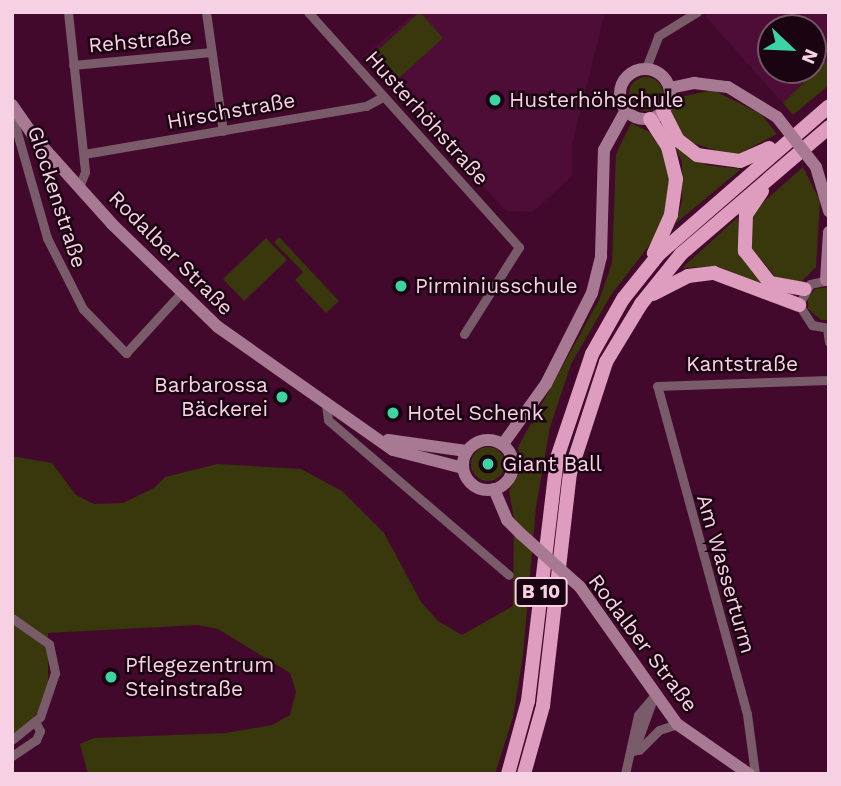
<!DOCTYPE html>
<meta charset="utf-8">
<style>
body{margin:0}
#map{position:relative;width:841px;height:786px;overflow:hidden;background:#42092d;font-family:"Work Sans",sans-serif}
div>[style]{position:absolute}
.built>*{inset:0;background:#4e0d37}
.green>*{inset:0;background:#39370c}
.round{border-radius:50%}
.minor>*{height:9px;margin:-4.5px;padding:0 4.5px;transform-origin:4.5px;border-radius:4.5px;background:#795b6a}
.secondary>*{height:12px;margin:-6px;padding:0 6px;transform-origin:6px;border-radius:6px;background:#a87992}
.secondary>.ring{margin:-6px;padding:0;box-sizing:content-box;background:none;border:12px solid #a87992;border-radius:50%}
.trunk>*{height:14px;margin:-7px;padding:0 7px;transform-origin:7px;border-radius:7px;background:#de9cbe}
.secondary-bridge>*{height:12px;margin:-6px;padding:0 6px;transform-origin:6px;border-radius:6px;background:#a87992}
.dots>*{width:19px;height:19px;translate:-50% -50%;box-sizing:border-box;border:4px solid #1b0411;border-radius:50%}
span{translate:-50% -50%;white-space:nowrap;text-align:center;line-height:1.15;-webkit-text-stroke:5px #1b0411;paint-order:stroke}
.shield-label span{padding:2px 5px;background:#1b0411;border:2px solid;border-radius:5px;-webkit-text-stroke-width:0}
.shield-label{font-size:19px;color:#f6d1e3;font-weight:700}
.street-label{font-size:21px;color:#f6d1e3}
.poi-label{font-size:21px;color:#f6d1e3}
.left{translate:0 -50%;text-align:left}
.right{translate:-100% -50%;text-align:right}
.frame{position:absolute;inset:0;border:14px solid #f6d1e3;pointer-events:none}
.north{position:absolute;left:757px;top:14px;width:70px;height:70px;box-sizing:border-box;background:#1b0411;border:2px solid #735665;border-radius:50%;rotate:113deg;font-size:19px;font-weight:700;line-height:28px;text-align:center;color:#f6d1e3}
.north::after{content:'';display:block;margin:auto;width:24px;height:32px;background:#3cd4a3;clip-path:polygon(50% 0,100% 100%,50% 72%,0 100%)}
</style>
<div id="map">
<div class="built">
<div style="clip-path:polygon(416px 12px,605px 12px,572px 144px,572px 176px,533px 212px,506px 211px,364px 56px)"></div>
<div style="clip-path:polygon(evenodd,709px 12px,829px 12px,829px 58px,783px 103px,705px 16px,709px 12px,771px 28px,813px 28px,813px 70px,771px 70px,771px 28px)"></div>
</div>
<div class="green">
<div style="clip-path:polygon(420px 12px,443px 38px,399px 78px,376px 52px)"></div>
<div style="clip-path:polygon(829px 58px,829px 85px,793px 115px,783px 103px)"></div>
<div class="round" style="left:629px;top:77px;width:34px;height:34px"></div>
<div style="clip-path:polygon(713px 90px,761px 114px,777px 134px,735px 156px,689px 142px,671px 120px,672px 106px,680px 97px)"></div>
<div style="clip-path:polygon(631px 123px,658px 136px,671px 172px,670px 194px,658px 234px,611px 295px,571px 364px,550px 427px,536px 507px,523px 656px,513px 717px,495px 774px,88px 774px,80px 744px,94px 738px,226px 733px,272px 725px,290px 715px,296px 692px,290px 673px,218px 629px,198px 625px,48px 633px,48px 687px,41px 707px,27px 727px,12px 734px,12px 456px,52px 463px,76px 495px,94px 504px,123px 503px,154px 488px,165px 477px,217px 464px,301px 469px,342px 491px,384px 533px,421px 602px,438px 621px,462px 635px,513px 606px,514px 519px,509px 491px,521px 467px,518px 447px,599px 300px,612px 263px,616px 154px)"></div>
<div style="clip-path:polygon(672px 141px,706px 165px,741px 169px,676px 223px,682px 201px,682px 162px)"></div>
<div style="clip-path:polygon(803px 167px,820px 201px,816px 267px,801px 282px,777px 279px,752px 249px,752px 219px,759px 206px)"></div>
<div style="clip-path:polygon(738px 217px,740px 255px,764px 285px,717px 266px,682px 268px)"></div>
<div style="clip-path:polygon(279px 237px,339px 301px,326px 313px,295px 280px,303px 272px,274px 242px)"></div>
<div style="clip-path:polygon(266px 238px,287px 260px,244px 301px,223px 279px)"></div>
<div style="clip-path:polygon(829px 287px,829px 320px,821px 320px,808px 309px,808px 298px,815px 289px)"></div>
<div class="round" style="left:471px;top:447px;width:34px;height:34px"></div>
</div>
<div class="minor">
<div style="left:68px;top:12px;width:161px;rotate:83.9deg"></div>
<div style="left:85px;top:172px;width:16px;rotate:112deg"></div>
<div style="left:206px;top:12px;width:120px;rotate:81.9deg"></div>
<div style="left:308px;top:12px;width:316px;rotate:48.1deg"></div>
<div style="left:519px;top:247px;width:103px;rotate:122.3deg"></div>
<div style="left:73px;top:65px;width:139px;rotate:-5.4deg"></div>
<div style="left:646px;top:68px;width:34px;rotate:-69deg"></div>
<div style="left:658px;top:36px;width:46px;rotate:-31.6deg"></div>
<div style="left:17px;top:113px;width:9px;rotate:108deg"></div>
<div style="left:14px;top:122px;width:121px;rotate:74.1deg"></div>
<div style="left:47px;top:238px;width:80px;rotate:63.1deg"></div>
<div style="left:83px;top:309px;width:62px;rotate:45.7deg"></div>
<div style="left:126px;top:353px;width:80px;rotate:-47.5deg"></div>
<div style="left:84px;top:154px;width:286px;rotate:-9.7deg"></div>
<div style="left:366px;top:106px;width:19px;rotate:-28deg"></div>
<div style="left:829px;top:280px;width:19px;rotate:168deg"></div>
<div style="left:810px;top:284px;width:24px;rotate:118deg"></div>
<div style="left:799px;top:305px;width:24px;rotate:57deg"></div>
<div style="left:812px;top:325px;width:17px;rotate:10deg"></div>
<div style="left:827px;top:328px;width:14px;rotate:82deg"></div>
<div style="left:326px;top:405px;width:15px;rotate:82deg"></div>
<div style="left:328px;top:420px;width:238px;rotate:40.6deg"></div>
<div style="left:12px;top:618px;width:45px;rotate:35.1deg"></div>
<div style="left:49px;top:644px;width:30px;rotate:78deg"></div>
<div style="left:55px;top:673px;width:46px;rotate:108.8deg"></div>
<div style="left:40px;top:717px;width:36px;rotate:141deg"></div>
<div style="left:639px;top:750px;width:28px;rotate:-45deg"></div>
<div style="left:659px;top:730px;width:19px;rotate:-18deg"></div>
<div style="left:634px;top:751px;width:59px;rotate:-70deg"></div>
<div style="left:12px;top:756px;width:29px;rotate:-34deg"></div>
<div style="left:36px;top:740px;width:10px;rotate:-66deg"></div>
<div style="left:40px;top:731px;width:9px;rotate:-117deg"></div>
<div style="left:625px;top:774px;width:60px;rotate:-77.6deg"></div>
<div style="left:638px;top:715px;width:25px;rotate:-50deg"></div>
<div style="left:755px;top:774px;width:61px;rotate:-97.6deg"></div>
<div style="left:747px;top:714px;width:340px;rotate:-105.3deg"></div>
<div style="left:657px;top:386px;width:172px;rotate:-2deg"></div>
</div>
<div class="secondary">
<div class="ring" style="left:620px;top:69px;width:38px;height:38px"></div>
<div style="left:670px;top:88px;width:25px;rotate:-12deg"></div>
<div style="left:694px;top:83px;width:34px;rotate:7deg"></div>
<div style="left:728px;top:87px;width:57px;rotate:31.5deg"></div>
<div style="left:12px;top:105px;width:39px;rotate:55deg"></div>
<div style="left:34px;top:137px;width:117px;rotate:48.1deg"></div>
<div style="left:112px;top:224px;width:148px;rotate:44.2deg"></div>
<div style="left:218px;top:327px;width:214px;rotate:35.1deg"></div>
<div style="left:393px;top:450px;width:72px;rotate:14.4deg"></div>
<div style="left:816px;top:167px;width:46px;rotate:73.5deg"></div>
<div style="left:826px;top:280px;width:48px;rotate:-86.4deg"></div>
<div class="ring" style="left:463px;top:440px;width:38px;height:38px"></div>
<div style="left:388px;top:440px;width:79px;rotate:8deg"></div>
<div style="left:503px;top:444px;width:74px;rotate:-54.4deg"></div>
<div style="left:546px;top:384px;width:102px;rotate:-63.2deg"></div>
<div style="left:592px;top:293px;width:38px;rotate:-76deg"></div>
<div style="left:601px;top:256px;width:106px;rotate:-88.4deg"></div>
<div style="left:604px;top:150px;width:46px;rotate:-61.2deg"></div>
<div style="left:494px;top:489px;width:34px;rotate:67deg"></div>
<div style="left:507px;top:520px;width:20px;rotate:45deg"></div>
<div style="left:580px;top:587px;width:168px;rotate:54.7deg"></div>
<div style="left:677px;top:724px;width:88px;rotate:34.8deg"></div>
</div>
<div class="trunk">
<div style="left:663px;top:111px;width:33px;rotate:63deg"></div>
<div style="left:678px;top:140px;width:24px;rotate:38deg"></div>
<div style="left:697px;top:155px;width:43px;rotate:7.9deg"></div>
<div style="left:740px;top:161px;width:32px;rotate:-24deg"></div>
<div style="left:650px;top:119px;width:33px;rotate:57deg"></div>
<div style="left:668px;top:147px;width:33px;rotate:76deg"></div>
<div style="left:676px;top:179px;width:36px;rotate:98deg"></div>
<div style="left:671px;top:215px;width:42px;rotate:114.1deg"></div>
<div style="left:762px;top:191px;width:29px;rotate:124deg"></div>
<div style="left:746px;top:215px;width:36px;rotate:92deg"></div>
<div style="left:745px;top:251px;width:41px;rotate:52deg"></div>
<div style="left:770px;top:283px;width:35px;rotate:10deg"></div>
<div style="left:653px;top:294px;width:39px;rotate:-27deg"></div>
<div style="left:688px;top:276px;width:26px;rotate:-7deg"></div>
<div style="left:714px;top:273px;width:91px;rotate:20.6deg"></div>
<div style="left:508px;top:774px;width:76px;rotate:-74.7deg"></div>
<div style="left:528px;top:701px;width:245px;rotate:-83.2deg"></div>
<div style="left:557px;top:458px;width:110px;rotate:-71.4deg"></div>
<div style="left:592px;top:354px;width:63px;rotate:-60.6deg"></div>
<div style="left:623px;top:299px;width:58px;rotate:-51.3deg"></div>
<div style="left:659px;top:254px;width:225px;rotate:-41deg"></div>
<div style="left:524px;top:774px;width:71px;rotate:-74.4deg"></div>
<div style="left:543px;top:706px;width:235px;rotate:-83.4deg"></div>
<div style="left:570px;top:473px;width:117px;rotate:-72deg"></div>
<div style="left:606px;top:362px;width:68px;rotate:-58.9deg"></div>
<div style="left:641px;top:304px;width:64px;rotate:-51.3deg"></div>
<div style="left:681px;top:254px;width:195px;rotate:-40.6deg"></div>
</div>
<div class="secondary-bridge">
<div style="left:777px;top:117px;width:63px;rotate:52deg"></div>
<div style="left:521px;top:534px;width:79px;rotate:41.9deg"></div>
</div>
<div class="dots">
<div style="left:495px;top:100px;background:#3cd4a3"></div>
<div style="left:401px;top:286px;background:#3cd4a3"></div>
<div style="left:282px;top:397px;background:#3cd4a3"></div>
<div style="left:393px;top:413px;background:#3cd4a3"></div>
<div style="left:488px;top:464px;background:#3cd4a3"></div>
<div style="left:111px;top:677px;background:#3cd4a3"></div>
</div>
<div class="shield-label">
<span style="left:541px;top:592px">B 10</span>
</div>
<div class="street-label">
<span style="left:140px;top:41px;rotate:-5deg">Rehstraße</span>
<span style="left:231px;top:111px;rotate:-10deg">Hirschstraße</span>
<span style="left:427px;top:118px;rotate:48deg">Husterhöhstraße</span>
<span style="left:57px;top:197px;rotate:72deg">Glockenstraße</span>
<span style="left:171px;top:253px;rotate:45deg">Rodalber Straße</span>
<span style="left:742px;top:364px">Kantstraße</span>
<span style="left:726px;top:574px;rotate:74deg">Am Wasserturm</span>
<span style="left:643px;top:643px;rotate:53deg">Rodalber Straße</span>
</div>
<div class="poi-label">
<span class="left" style="left:509px;top:100px">Husterhöhschule</span>
<span class="left" style="left:415px;top:286px">Pirminiusschule</span>
<span class="right" style="left:268px;top:397px">Barbarossa<br>Bäckerei</span>
<span class="left" style="left:407px;top:413px">Hotel Schenk</span>
<span class="left" style="left:502px;top:464px">Giant Ball</span>
<span class="left" style="left:125px;top:677px">Pflegezentrum<br>Steinstraße</span>
</div>
<div class="frame"></div>
<div class="north">N</div>
</div>
